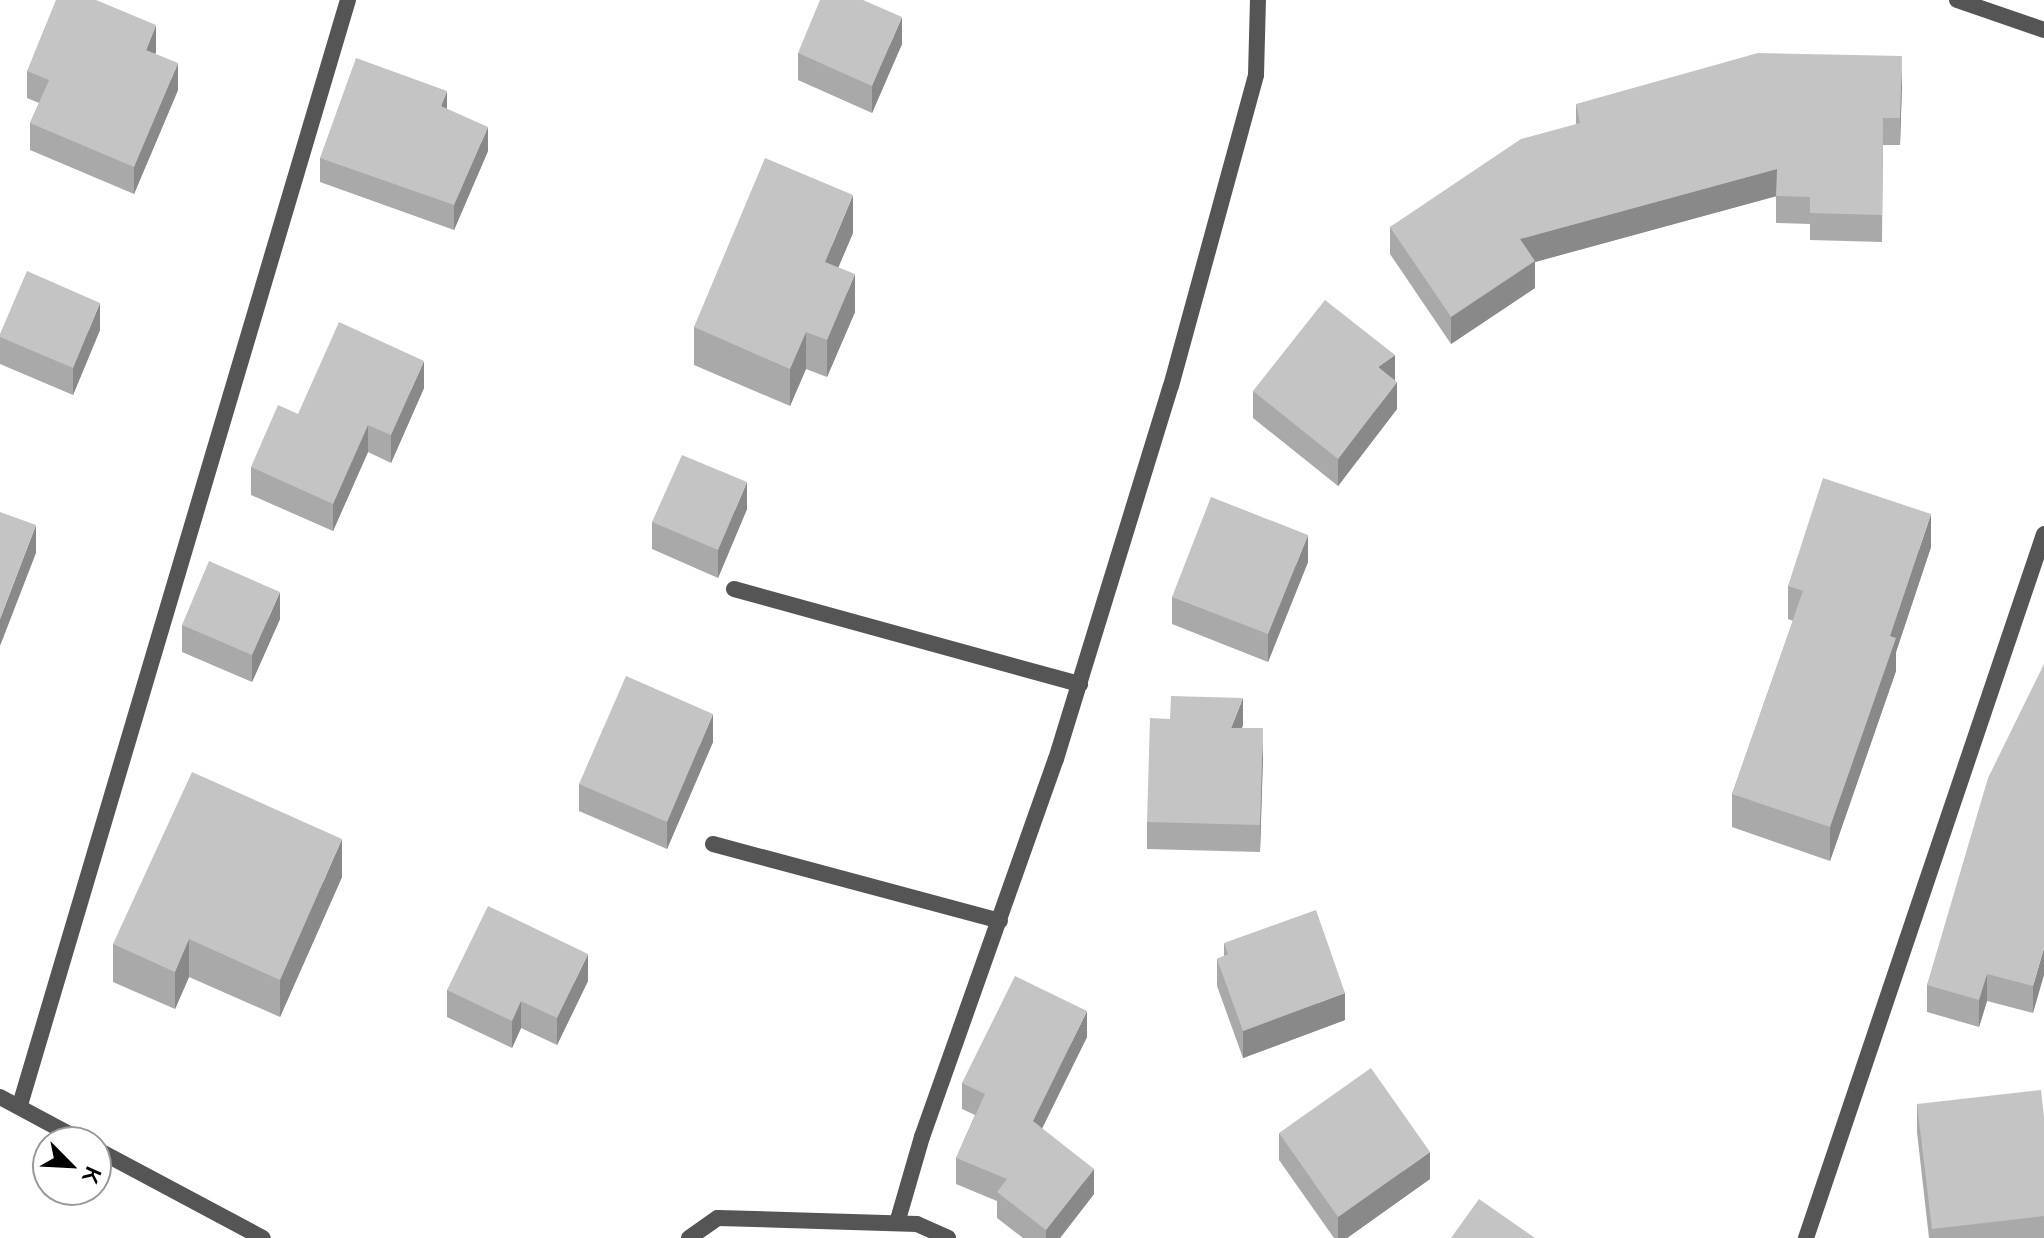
<!DOCTYPE html>
<style>
body{margin:0}
#map{position:relative;width:2044px;height:1238px;overflow:hidden;background:#fff;font-family:Lato,sans-serif}
div>[style]{position:absolute}
.lane>*{height:16px;margin:-8px;padding:0 8px;transform-origin:8px;border-radius:8px;background:#555}
.street>*{height:16px;margin:-8px;padding:0 8px;transform-origin:8px;border-radius:8px;background:#555}
.wall>*{inset:0;background:#a9a9a9}
.shaded-wall>*{inset:0;background:#898989}
.building>*{inset:0;background:#c4c4c4}
span{translate:-50% -50%;white-space:nowrap;text-align:center;line-height:1.15;-webkit-text-stroke:6px #fff;paint-order:stroke}
.north{position:absolute;left:32px;top:1126px;width:80px;height:80px;box-sizing:border-box;background:#fff;border:2px solid #999;border-radius:50%;rotate:114deg;font-size:22px;font-weight:700;line-height:32px;text-align:center;color:#000}
.north::after{content:'';display:block;margin:auto;width:28px;height:36px;background:#000;clip-path:polygon(50% 0,100% 100%,50% 72%,0 100%)}
</style>
<div id="map">
<div class="lane">
<div style="left:734px;top:589px;width:359px;rotate:15.4deg"></div>
<div style="left:713px;top:844px;width:297px;rotate:15deg"></div>
<div style="left:897px;top:1223px;width:90px;rotate:-73.8deg"></div>
<div style="left:922px;top:1137px;width:401px;rotate:-70.5deg"></div>
<div style="left:1056px;top:759px;width:390px;rotate:-72.9deg"></div>
<div style="left:1171px;top:386px;width:322px;rotate:-74.7deg"></div>
<div style="left:1256px;top:75px;width:75px;rotate:-88.5deg"></div>
</div>
<div class="street">
<div style="left:1957px;top:0;width:92px;rotate:19deg"></div>
<div style="left:0;top:1097px;width:95px;rotate:28.2deg"></div>
<div style="left:20px;top:1105px;width:1153px;rotate:-73.47deg"></div>
<div style="left:96px;top:1149px;width:189px;rotate:28.1deg"></div>
<div style="left:689px;top:1238px;width:35px;rotate:-35deg"></div>
<div style="left:718px;top:1218px;width:199px;rotate:1.7deg"></div>
<div style="left:917px;top:1224px;width:34px;rotate:24deg"></div>
<div style="left:1806px;top:1238px;width:743px;rotate:-71.32deg"></div>
</div>
<div class="wall">
<div style="clip-path:polygon(902px 44px,872px 113px,798px 80px,798px 53px)"></div>
<div style="clip-path:polygon(156px 52px,155px 54px,178px 90px,134px 194px,30px 150px,30px 123px,39px 103px,27px 98px,27px 71px)"></div>
<div style="clip-path:polygon(1902px 84px,1900px 145px,1883px 145px,1882px 242px,1810px 240px,1810px 224px,1776px 223px,1776px 196px,1535px 262px,1535px 288px,1451px 344px,1390px 254px,1390px 227px,1576px 124px,1576px 104px)"></div>
<div style="clip-path:polygon(447px 109px,488px 151px,454px 230px,320px 182px,320px 158px)"></div>
<div style="clip-path:polygon(853px 233px,838px 267px,855px 312px,827px 377px,806px 369px,790px 406px,694px 365px,694px 327px)"></div>
<div style="clip-path:polygon(100px 330px,73px 395px,0 364px,0 334px)"></div>
<div style="clip-path:polygon(424px 388px,391px 463px,368px 452px,333px 531px,251px 495px,251px 467px,298px 414px)"></div>
<div style="clip-path:polygon(1253px 391px,1397px 409px,1338px 486px,1253px 418px)"></div>
<div style="clip-path:polygon(747px 509px,718px 578px,652px 549px,652px 522px)"></div>
<div style="clip-path:polygon(1931px 547px,1896px 652px,1896px 671px,1830px 861px,1732px 827px,1732px 794px,1793px 621px,1788px 619px,1788px 586px)"></div>
<div style="clip-path:polygon(1308px 562px,1268px 662px,1172px 624px,1172px 597px)"></div>
<div style="clip-path:polygon(280px 619px,252px 682px,182px 652px,182px 625px)"></div>
<div style="clip-path:polygon(2044px 664px,2033px 1013px,1987px 1001px,1979px 1027px,1927px 1012px,1927px 985px)"></div>
<div style="clip-path:polygon(1243px 725px,1242px 728px,1263px 756px,1260px 852px,1147px 849px,1147px 822px)"></div>
<div style="clip-path:polygon(713px 742px,667px 849px,579px 811px,579px 784px)"></div>
<div style="clip-path:polygon(342px 877px,280px 1017px,189px 977px,175px 1009px,113px 982px,113px 944px)"></div>
<div style="clip-path:polygon(1224px 943px,1345px 1020px,1243px 1058px,1217px 986px,1217px 959px,1224px 956px)"></div>
<div style="clip-path:polygon(588px 981px,557px 1045px,521px 1028px,512px 1048px,447px 1017px,447px 990px)"></div>
<div style="clip-path:polygon(1087px 1037px,1042px 1128px,1094px 1194px,1060px 1238px,1023px 1238px,997px 1218px,997px 1201px,956px 1184px,956px 1158px,975px 1115px,962px 1109px,962px 1083px)"></div>
<div style="clip-path:polygon(1917px 1104px,2044px 1117px,2044px 1238px,1929px 1238px,1917px 1132px)"></div>
<div style="clip-path:polygon(1279px 1133px,1430px 1179px,1347px 1238px,1334px 1238px,1279px 1160px)"></div>
</div>
<div class="shaded-wall">
<div style="clip-path:polygon(902px 17px,902px 44px,872px 113px,872px 86px)"></div>
<div style="clip-path:polygon(156px 25px,156px 52px,146px 77px,146px 50px)"></div>
<div style="clip-path:polygon(1902px 56px,1902px 84px,1900px 145px,1900px 118px)"></div>
<div style="clip-path:polygon(178px 63px,178px 90px,134px 194px,134px 167px)"></div>
<div style="clip-path:polygon(447px 91px,447px 116px,441px 106px)"></div>
<div style="clip-path:polygon(488px 127px,488px 151px,454px 230px,454px 205px)"></div>
<div style="clip-path:polygon(1777px 169px,1777px 196px,1535px 262px,1535px 288px,1451px 344px,1451px 317px,1520px 239px)"></div>
<div style="clip-path:polygon(853px 195px,853px 233px,825px 299px,825px 262px)"></div>
<div style="clip-path:polygon(855px 274px,855px 312px,827px 377px,827px 340px)"></div>
<div style="clip-path:polygon(100px 303px,100px 330px,73px 395px,73px 368px)"></div>
<div style="clip-path:polygon(806px 332px,806px 369px,790px 406px,790px 369px)"></div>
<div style="clip-path:polygon(1395px 355px,1395px 383px,1378px 367px)"></div>
<div style="clip-path:polygon(424px 361px,424px 388px,391px 463px,391px 435px)"></div>
<div style="clip-path:polygon(1397px 382px,1397px 409px,1338px 486px,1338px 459px)"></div>
<div style="clip-path:polygon(368px 425px,368px 452px,333px 531px,333px 504px)"></div>
<div style="clip-path:polygon(747px 482px,747px 509px,718px 578px,718px 550px)"></div>
<div style="clip-path:polygon(1931px 514px,1931px 547px,1896px 652px,1896px 671px,1830px 861px,1830px 827px,1890px 636px)"></div>
<div style="clip-path:polygon(36px 525px,36px 553px,0 646px,0 619px)"></div>
<div style="clip-path:polygon(1308px 535px,1308px 562px,1268px 662px,1268px 634px)"></div>
<div style="clip-path:polygon(280px 592px,280px 619px,252px 682px,252px 655px)"></div>
<div style="clip-path:polygon(1243px 698px,1243px 725px,1231px 755px,1231px 728px)"></div>
<div style="clip-path:polygon(713px 714px,713px 742px,667px 849px,667px 822px)"></div>
<div style="clip-path:polygon(1263px 728px,1263px 756px,1260px 852px,1260px 825px)"></div>
<div style="clip-path:polygon(342px 839px,342px 877px,280px 1017px,280px 980px)"></div>
<div style="clip-path:polygon(189px 939px,189px 977px,175px 1009px,175px 972px)"></div>
<div style="clip-path:polygon(2044px 948px,2044px 975px,2033px 1013px,2033px 986px)"></div>
<div style="clip-path:polygon(588px 954px,588px 981px,557px 1045px,557px 1018px)"></div>
<div style="clip-path:polygon(1987px 974px,1987px 1001px,1979px 1027px,1979px 1000px)"></div>
<div style="clip-path:polygon(1345px 993px,1345px 1020px,1243px 1058px,1243px 1031px)"></div>
<div style="clip-path:polygon(521px 1001px,521px 1028px,512px 1048px,512px 1021px)"></div>
<div style="clip-path:polygon(1087px 1011px,1087px 1037px,1033px 1147px,1033px 1121px)"></div>
<div style="clip-path:polygon(1430px 1152px,1430px 1179px,1347px 1238px,1338px 1238px,1338px 1217px)"></div>
<div style="clip-path:polygon(1094px 1169px,1094px 1194px,1060px 1238px,1046px 1238px,1046px 1230px)"></div>
</div>
<div class="building">
<div style="clip-path:polygon(56px 0,96px 0,156px 25px,146px 50px,178px 63px,134px 167px,30px 123px,49px 80px,27px 71px)"></div>
<div style="clip-path:polygon(820px 0,863px 0,902px 17px,872px 86px,798px 53px)"></div>
<div style="clip-path:polygon(1758px 53px,1902px 56px,1900px 118px,1883px 118px,1882px 215px,1810px 213px,1810px 197px,1776px 196px,1777px 169px,1520px 239px,1535px 261px,1451px 317px,1390px 227px,1521px 139px,1580px 123px,1576px 104px)"></div>
<div style="clip-path:polygon(356px 58px,447px 91px,441px 106px,488px 127px,454px 205px,320px 158px)"></div>
<div style="clip-path:polygon(765px 158px,853px 195px,825px 262px,855px 274px,827px 340px,806px 332px,790px 369px,694px 327px)"></div>
<div style="clip-path:polygon(27px 271px,100px 303px,73px 368px,0 337px,0 334px)"></div>
<div style="clip-path:polygon(1325px 300px,1395px 355px,1378px 367px,1397px 382px,1338px 459px,1253px 391px)"></div>
<div style="clip-path:polygon(339px 322px,424px 361px,391px 435px,368px 425px,333px 504px,251px 467px,278px 405px,298px 414px)"></div>
<div style="clip-path:polygon(682px 455px,747px 482px,718px 550px,652px 522px)"></div>
<div style="clip-path:polygon(1823px 478px,1931px 514px,1890px 636px,1896px 638px,1830px 827px,1732px 794px,1803px 591px,1788px 586px)"></div>
<div style="clip-path:polygon(1211px 497px,1308px 535px,1268px 634px,1172px 597px)"></div>
<div style="clip-path:polygon(0 512px,36px 525px,0 619px)"></div>
<div style="clip-path:polygon(209px 561px,280px 592px,252px 655px,182px 625px)"></div>
<div style="clip-path:polygon(2044px 664px,2044px 948px,2033px 986px,1987px 974px,1979px 1000px,1927px 985px,1988px 778px)"></div>
<div style="clip-path:polygon(626px 676px,713px 714px,667px 822px,579px 784px)"></div>
<div style="clip-path:polygon(1171px 696px,1243px 698px,1231px 728px,1263px 728px,1260px 825px,1147px 822px,1150px 718px,1170px 719px)"></div>
<div style="clip-path:polygon(192px 772px,342px 839px,280px 980px,189px 939px,175px 972px,113px 944px)"></div>
<div style="clip-path:polygon(488px 906px,588px 954px,557px 1018px,521px 1001px,512px 1021px,447px 990px)"></div>
<div style="clip-path:polygon(1316px 910px,1345px 993px,1243px 1031px,1217px 959px,1228px 954px,1224px 943px)"></div>
<div style="clip-path:polygon(1015px 976px,1087px 1011px,1033px 1121px,1094px 1169px,1046px 1230px,997px 1192px,1007px 1179px,956px 1158px,985px 1094px,962px 1083px)"></div>
<div style="clip-path:polygon(1371px 1068px,1430px 1152px,1338px 1217px,1279px 1133px)"></div>
<div style="clip-path:polygon(2041px 1090px,2044px 1117px,2044px 1216px,1932px 1229px,1917px 1104px)"></div>
<div style="clip-path:polygon(1479px 1199px,1535px 1238px,1451px 1238px)"></div>
</div>
<div class="north">K</div>
</div>
